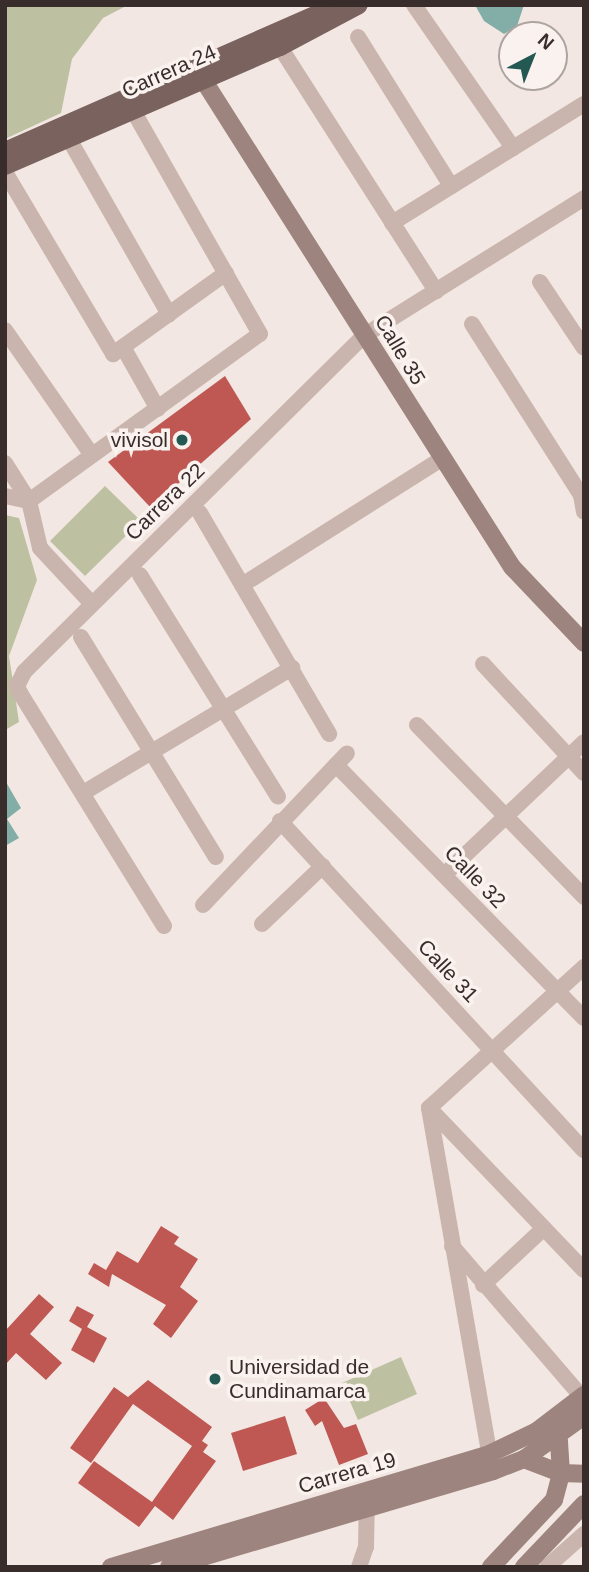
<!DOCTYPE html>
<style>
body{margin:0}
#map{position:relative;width:589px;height:1572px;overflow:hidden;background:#f2e7e2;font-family:Arial,sans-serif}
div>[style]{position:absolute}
.green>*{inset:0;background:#bdc1a2}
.water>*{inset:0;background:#82aea7}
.building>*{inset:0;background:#bf5853}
.street>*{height:16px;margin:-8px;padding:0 8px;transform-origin:8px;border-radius:8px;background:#cab5ae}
.secondary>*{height:18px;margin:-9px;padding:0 9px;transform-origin:9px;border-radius:9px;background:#9e847f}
.primary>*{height:18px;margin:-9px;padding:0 9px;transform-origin:9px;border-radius:9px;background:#7a625e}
.dots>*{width:19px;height:19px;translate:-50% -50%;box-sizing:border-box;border:4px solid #faf2ee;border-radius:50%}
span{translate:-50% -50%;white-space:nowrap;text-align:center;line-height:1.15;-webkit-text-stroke:7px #faf2ee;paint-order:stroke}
.street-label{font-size:21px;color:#392d2c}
.poi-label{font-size:21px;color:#392d2c}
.right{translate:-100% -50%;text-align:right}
.left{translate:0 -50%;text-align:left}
.frame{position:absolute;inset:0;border:7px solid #392d2c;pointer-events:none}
.north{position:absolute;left:498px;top:21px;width:70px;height:70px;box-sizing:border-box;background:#faf2ee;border:2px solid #ada3a0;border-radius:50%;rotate:42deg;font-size:19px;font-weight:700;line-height:28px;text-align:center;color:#392d2c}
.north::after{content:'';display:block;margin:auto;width:24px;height:32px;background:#235952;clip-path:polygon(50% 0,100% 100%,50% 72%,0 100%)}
</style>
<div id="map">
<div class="green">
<div style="clip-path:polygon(5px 5px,128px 5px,103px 18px,72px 59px,61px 113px,5px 139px)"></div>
<div style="clip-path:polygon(105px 486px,141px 521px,85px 576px,50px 541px)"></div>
<div style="clip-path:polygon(5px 515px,19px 518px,37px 580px,9px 656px,19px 722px,5px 730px)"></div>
<div style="clip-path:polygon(401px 1357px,417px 1394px,358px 1420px,342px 1383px)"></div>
</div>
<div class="water">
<div style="clip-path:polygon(475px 5px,524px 5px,517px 26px,504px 34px,484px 21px)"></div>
<div style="clip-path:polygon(6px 782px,21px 808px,7px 819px,19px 838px,5px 846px)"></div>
</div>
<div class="building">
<div style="clip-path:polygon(225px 376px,251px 419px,151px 508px,108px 462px)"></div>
<div style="clip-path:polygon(161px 1226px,179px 1237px,174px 1244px,198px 1259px,180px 1287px,198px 1301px,171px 1338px,153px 1324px,166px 1305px,112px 1274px,109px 1287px,88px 1274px,94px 1263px,106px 1270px,117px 1251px,138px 1263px)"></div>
<div style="clip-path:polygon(39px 1294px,54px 1307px,30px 1334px,62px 1363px,46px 1380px,16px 1353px,5px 1365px,5px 1331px)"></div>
<div style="clip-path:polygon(77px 1306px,94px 1315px,87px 1327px,107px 1338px,94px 1363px,71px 1350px,82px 1329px,69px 1321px)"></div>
<div style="clip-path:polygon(148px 1380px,212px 1427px,202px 1441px,208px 1445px,203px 1452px,216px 1461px,173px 1520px,155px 1506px,139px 1527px,78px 1483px,94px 1461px,152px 1502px,192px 1446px,133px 1404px,91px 1463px,70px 1448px,114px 1387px,128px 1397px)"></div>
<div style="clip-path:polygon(324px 1398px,344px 1428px,356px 1424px,368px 1454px,339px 1465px,322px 1421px,315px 1426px,305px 1410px)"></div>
<div style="clip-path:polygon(285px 1416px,297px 1454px,243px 1471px,231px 1433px)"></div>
</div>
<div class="street">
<div style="left:414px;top:5px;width:174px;rotate:55.3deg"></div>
<div style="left:358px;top:37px;width:176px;rotate:58deg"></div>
<div style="left:280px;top:47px;width:290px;rotate:57.4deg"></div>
<div style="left:69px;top:139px;width:202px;rotate:60.3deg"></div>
<div style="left:5px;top:172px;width:212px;rotate:59.3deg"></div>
<div style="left:113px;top:354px;width:139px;rotate:-35.6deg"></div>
<div style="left:392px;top:223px;width:226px;rotate:-31.8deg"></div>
<div style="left:540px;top:282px;width:79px;rotate:56.3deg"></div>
<div style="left:472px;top:324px;width:203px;rotate:57.5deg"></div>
<div style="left:581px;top:495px;width:17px;rotate:80deg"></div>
<div style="left:5px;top:330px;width:152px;rotate:55.2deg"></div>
<div style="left:123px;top:347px;width:71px;rotate:60.6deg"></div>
<div style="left:5px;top:463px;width:45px;rotate:57.7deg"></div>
<div style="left:29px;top:501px;width:48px;rotate:76.8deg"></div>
<div style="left:40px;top:548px;width:76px;rotate:47.1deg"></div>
<div style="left:5px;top:496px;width:25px;rotate:12deg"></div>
<div style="left:29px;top:501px;width:285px;rotate:-35.9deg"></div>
<div style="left:260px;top:334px;width:255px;rotate:-119.6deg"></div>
<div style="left:200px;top:513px;width:256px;rotate:59.7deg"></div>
<div style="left:140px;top:575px;width:261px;rotate:58.1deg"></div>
<div style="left:242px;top:585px;width:234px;rotate:-32.3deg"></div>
<div style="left:81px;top:637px;width:258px;rotate:58.5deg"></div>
<div style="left:483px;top:664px;width:149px;rotate:47.2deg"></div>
<div style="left:417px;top:725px;width:240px;rotate:45.8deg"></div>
<div style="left:336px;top:765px;width:354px;rotate:45.6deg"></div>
<div style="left:83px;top:793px;width:244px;rotate:-30.9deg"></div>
<div style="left:280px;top:821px;width:448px;rotate:47.3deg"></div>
<div style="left:444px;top:875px;width:193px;rotate:-43.5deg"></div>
<div style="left:203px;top:905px;width:209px;rotate:-46.5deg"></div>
<div style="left:262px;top:924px;width:84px;rotate:-43.6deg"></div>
<div style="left:164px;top:926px;width:274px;rotate:-121.7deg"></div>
<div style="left:20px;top:693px;width:8px;rotate:-113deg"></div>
<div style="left:17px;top:686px;width:16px;rotate:-63deg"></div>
<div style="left:24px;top:672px;width:479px;rotate:-44.7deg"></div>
<div style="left:365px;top:335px;width:258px;rotate:-32deg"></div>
<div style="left:429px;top:1108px;width:361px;rotate:80.1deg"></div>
<div style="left:429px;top:1108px;width:224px;rotate:46.3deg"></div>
<div style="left:429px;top:1108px;width:210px;rotate:-42.3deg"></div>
<div style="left:452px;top:1246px;width:199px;rotate:49.3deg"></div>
<div style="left:483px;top:1285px;width:83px;rotate:-43.1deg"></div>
<div style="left:359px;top:1567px;width:21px;rotate:-71deg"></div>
<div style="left:366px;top:1547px;width:50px;rotate:-88.9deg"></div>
<div style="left:547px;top:1567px;width:50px;rotate:-41.7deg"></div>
</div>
<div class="secondary">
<div style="left:197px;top:70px;width:588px;rotate:57.63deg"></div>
<div style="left:512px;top:567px;width:105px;rotate:46.5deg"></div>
<div style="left:524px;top:1459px;width:40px;rotate:21deg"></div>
<div style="left:561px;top:1473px;width:23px;rotate:2deg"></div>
<div style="left:111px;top:1567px;width:395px;rotate:-16.6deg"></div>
<div style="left:489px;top:1454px;width:53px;rotate:-25.6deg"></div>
<div style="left:537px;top:1431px;width:59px;rotate:-37.5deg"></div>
<div style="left:169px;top:1567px;width:338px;rotate:-16.5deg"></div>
<div style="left:493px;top:1471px;width:33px;rotate:-21deg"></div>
<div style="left:524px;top:1459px;width:74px;rotate:-35.6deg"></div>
<div style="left:491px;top:1567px;width:92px;rotate:-46.8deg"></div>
<div style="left:554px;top:1500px;width:28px;rotate:-75deg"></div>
<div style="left:561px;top:1473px;width:47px;rotate:-93.7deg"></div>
<div style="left:524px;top:1567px;width:87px;rotate:-46.4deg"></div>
</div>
<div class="primary">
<div style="left:5px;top:151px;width:355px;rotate:-23.7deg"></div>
<div style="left:5px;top:166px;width:300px;rotate:-23.4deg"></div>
<div style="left:280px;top:47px;width:89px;rotate:-28deg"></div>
</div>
<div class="dots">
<div style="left:182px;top:440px;background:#235952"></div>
<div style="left:215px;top:1379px;background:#235952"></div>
</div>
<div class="street-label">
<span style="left:169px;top:71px;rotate:-24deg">Carrera 24</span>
<span style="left:400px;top:350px;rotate:59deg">Calle 35</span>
<span style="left:165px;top:502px;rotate:-44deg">Carrera 22</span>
<span style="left:475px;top:877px;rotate:46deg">Calle 32</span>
<span style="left:448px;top:971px;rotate:47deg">Calle 31</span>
<span style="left:347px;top:1473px;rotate:-16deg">Carrera 19</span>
</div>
<div class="poi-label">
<span class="right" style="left:168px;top:440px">vivisol</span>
<span class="left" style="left:229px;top:1379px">Universidad de<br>Cundinamarca</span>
</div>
<div class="frame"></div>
<div class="north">N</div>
</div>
